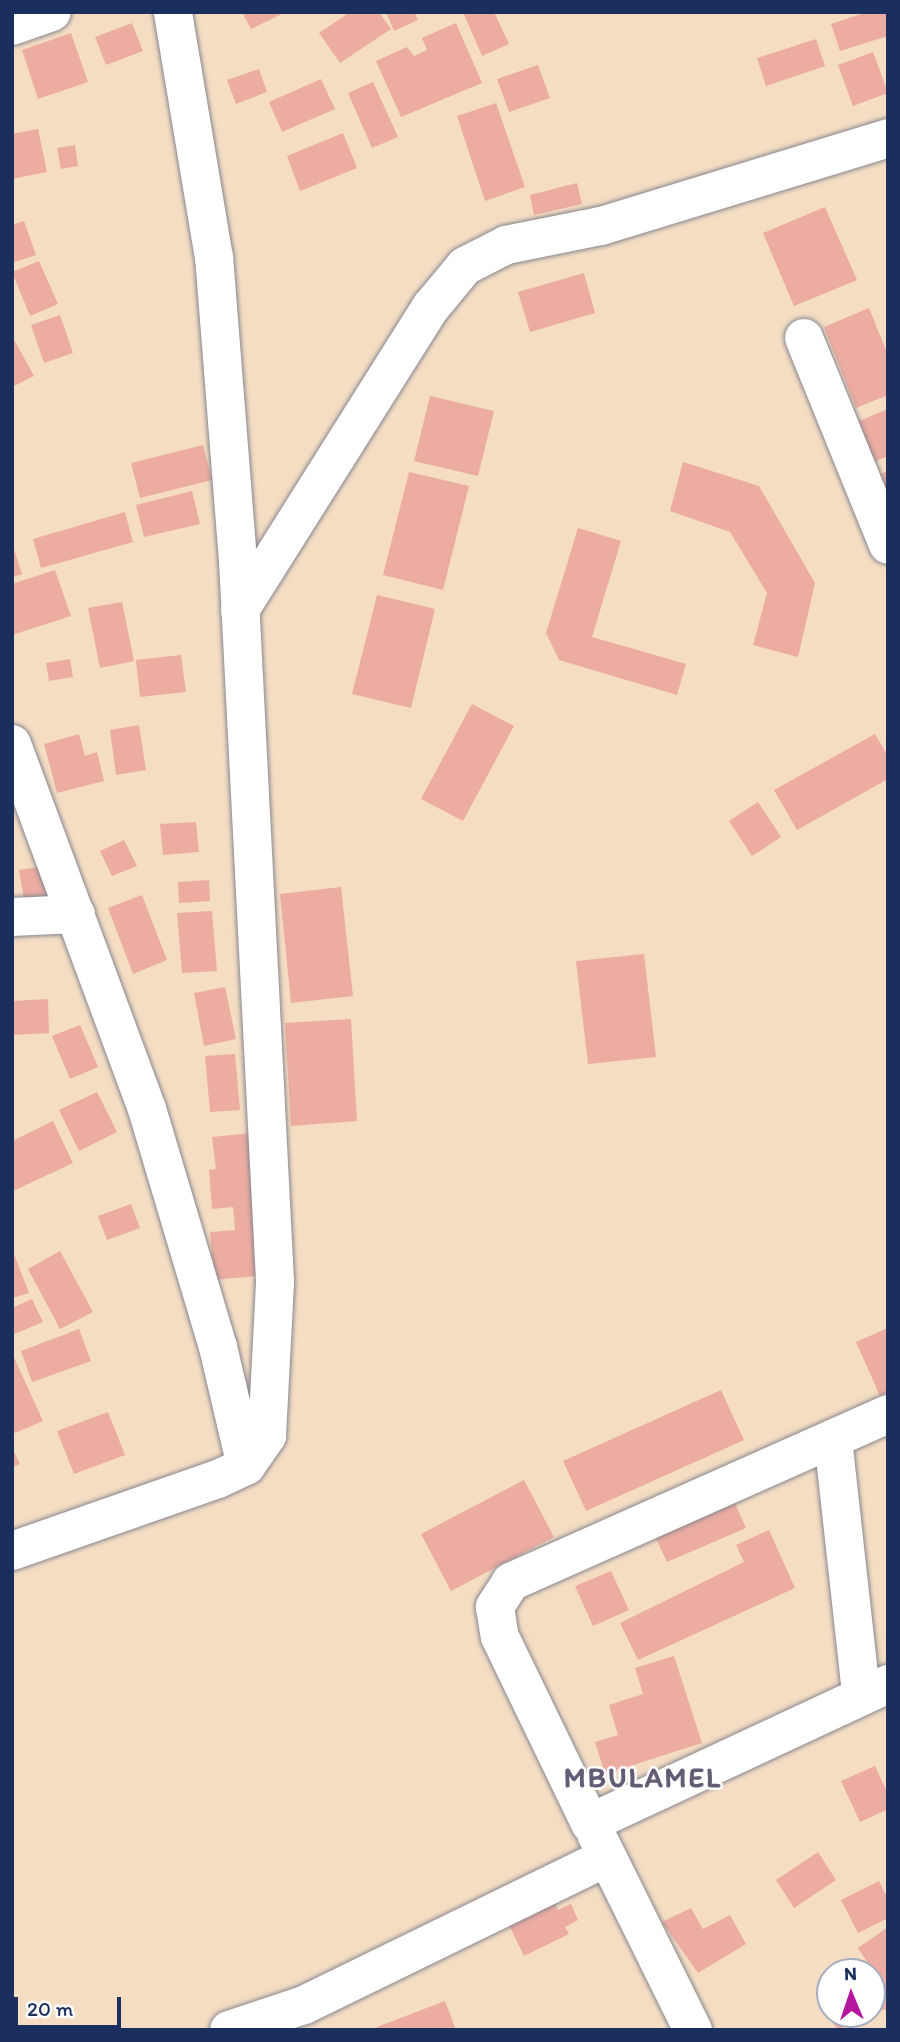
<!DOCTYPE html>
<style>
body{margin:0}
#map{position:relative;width:900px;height:2042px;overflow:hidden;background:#f4ddc3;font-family:Itim,sans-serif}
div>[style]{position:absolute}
.building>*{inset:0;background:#ecaca1}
.roads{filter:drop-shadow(0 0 2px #888690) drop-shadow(0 0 2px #888690)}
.minor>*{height:38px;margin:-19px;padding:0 19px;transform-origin:19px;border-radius:19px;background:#fff}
span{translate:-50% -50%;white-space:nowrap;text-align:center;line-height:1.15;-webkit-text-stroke:5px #fff;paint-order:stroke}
.district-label{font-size:28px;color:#645b75;font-weight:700;letter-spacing:2px}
.frame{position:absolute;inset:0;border:14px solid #1b2f5e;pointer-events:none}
.north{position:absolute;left:816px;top:1958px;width:70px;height:70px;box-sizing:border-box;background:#fff;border:2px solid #a4acbf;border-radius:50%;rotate:358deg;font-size:19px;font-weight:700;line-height:28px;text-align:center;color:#1b2f5e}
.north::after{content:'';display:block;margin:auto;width:24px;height:32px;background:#b5179e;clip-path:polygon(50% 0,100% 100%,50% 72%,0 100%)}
.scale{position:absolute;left:14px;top:1997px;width:107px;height:32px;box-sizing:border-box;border:4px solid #1b2f5e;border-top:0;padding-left:9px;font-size:21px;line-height:24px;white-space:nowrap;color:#1b2f5e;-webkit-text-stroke:5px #fff;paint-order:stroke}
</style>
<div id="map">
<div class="building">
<div style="clip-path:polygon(242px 12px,286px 12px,251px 29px)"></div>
<div style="clip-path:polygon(350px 12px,379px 12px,391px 29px,340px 63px,319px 33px)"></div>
<div style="clip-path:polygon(386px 12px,414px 12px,418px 20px,394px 31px)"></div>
<div style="clip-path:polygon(463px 12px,494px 12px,509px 44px,482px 56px)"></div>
<div style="clip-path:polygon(867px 12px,888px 12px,888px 36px,840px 51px,831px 24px)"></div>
<div style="clip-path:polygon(132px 23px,143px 51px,106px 65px,95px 37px)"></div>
<div style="clip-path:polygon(456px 23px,482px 83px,401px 117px,376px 61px,407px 47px,414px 56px,427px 50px,422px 38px)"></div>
<div style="clip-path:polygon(71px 33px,88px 82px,38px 99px,22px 50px)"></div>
<div style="clip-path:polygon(816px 39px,825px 66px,766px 86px,757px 58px)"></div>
<div style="clip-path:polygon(873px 52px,888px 93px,853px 106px,838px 65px)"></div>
<div style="clip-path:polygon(538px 65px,550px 98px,509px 112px,497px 79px)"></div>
<div style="clip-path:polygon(259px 69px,267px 92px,236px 104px,227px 80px)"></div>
<div style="clip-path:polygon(321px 79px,335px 109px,282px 132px,269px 102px)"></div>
<div style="clip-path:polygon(373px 82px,398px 137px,372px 148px,348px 93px)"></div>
<div style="clip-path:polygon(496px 103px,525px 187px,485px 201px,457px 116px)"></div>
<div style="clip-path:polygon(38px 129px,47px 172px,12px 179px,12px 134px)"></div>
<div style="clip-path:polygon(343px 133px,357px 168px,300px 191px,287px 156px)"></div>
<div style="clip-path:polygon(75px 145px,78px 166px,61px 169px,57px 148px)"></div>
<div style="clip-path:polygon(577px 183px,582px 204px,534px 215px,530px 195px)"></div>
<div style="clip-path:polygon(825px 207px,857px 280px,794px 306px,763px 233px)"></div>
<div style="clip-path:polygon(24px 221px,36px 255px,12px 263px,12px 225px)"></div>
<div style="clip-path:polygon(39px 261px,58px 304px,30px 316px,12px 272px)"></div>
<div style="clip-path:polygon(584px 273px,595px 313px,530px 332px,518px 292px)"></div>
<div style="clip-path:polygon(869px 308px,888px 355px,888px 395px,856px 408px,824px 327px)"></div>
<div style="clip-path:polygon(60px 315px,73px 353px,44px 363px,31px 325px)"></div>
<div style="clip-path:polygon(12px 336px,34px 376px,12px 387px)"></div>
<div style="clip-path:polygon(430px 396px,494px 411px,478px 476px,414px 461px)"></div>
<div style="clip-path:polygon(888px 409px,888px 456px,871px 463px,854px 423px)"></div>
<div style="clip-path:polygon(203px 445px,212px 480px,140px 498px,131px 463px)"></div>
<div style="clip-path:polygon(683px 462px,759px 486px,815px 583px,798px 657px,753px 645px,767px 593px,730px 532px,670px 511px)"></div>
<div style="clip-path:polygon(888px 471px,888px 501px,878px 475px)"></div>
<div style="clip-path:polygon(409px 472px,469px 486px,443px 590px,383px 575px)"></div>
<div style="clip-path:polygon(192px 491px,200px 524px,144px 537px,136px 505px)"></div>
<div style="clip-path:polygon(125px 512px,133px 542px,41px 568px,33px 539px)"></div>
<div style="clip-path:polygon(578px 528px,621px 541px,592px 637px,686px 664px,677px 695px,559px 660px,546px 633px)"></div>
<div style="clip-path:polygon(12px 543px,22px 574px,12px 577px)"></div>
<div style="clip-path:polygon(55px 570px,71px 616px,12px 635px,12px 584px)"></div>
<div style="clip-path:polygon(377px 595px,435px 609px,411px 708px,352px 694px)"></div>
<div style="clip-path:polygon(122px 602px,134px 661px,100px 668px,88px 608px)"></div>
<div style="clip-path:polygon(181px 655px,186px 692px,140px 697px,136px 660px)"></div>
<div style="clip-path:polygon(70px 659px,73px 677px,49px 681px,46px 663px)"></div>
<div style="clip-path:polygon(472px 704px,514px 726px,463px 821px,421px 799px)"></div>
<div style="clip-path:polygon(139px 725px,146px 770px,116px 775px,110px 730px)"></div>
<div style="clip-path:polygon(79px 734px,85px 756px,97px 752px,104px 781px,57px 793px,44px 744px)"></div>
<div style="clip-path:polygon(875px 734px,888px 756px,888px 779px,797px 830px,774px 790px)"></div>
<div style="clip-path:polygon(758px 802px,781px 837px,752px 856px,729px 821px)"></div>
<div style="clip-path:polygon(196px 822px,199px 852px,163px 855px,160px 824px)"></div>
<div style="clip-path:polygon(124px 840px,137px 866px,112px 876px,100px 851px)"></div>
<div style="clip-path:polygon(47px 866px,52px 901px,25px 905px,19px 870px)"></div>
<div style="clip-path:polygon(209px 880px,210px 901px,179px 903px,178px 882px)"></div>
<div style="clip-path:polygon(341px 887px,353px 996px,291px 1003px,280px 894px)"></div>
<div style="clip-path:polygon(142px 895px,167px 960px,133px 974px,108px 908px)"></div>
<div style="clip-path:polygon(212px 911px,217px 971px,182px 973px,177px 913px)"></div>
<div style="clip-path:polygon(644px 954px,656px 1057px,588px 1064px,576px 961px)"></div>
<div style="clip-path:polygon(225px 987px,236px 1039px,204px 1046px,194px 993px)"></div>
<div style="clip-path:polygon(48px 999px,49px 1033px,12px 1035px,12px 1001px)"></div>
<div style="clip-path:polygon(351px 1019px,357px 1121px,291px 1126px,285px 1023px)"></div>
<div style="clip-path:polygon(80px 1025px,98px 1067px,70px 1079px,52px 1036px)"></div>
<div style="clip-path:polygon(235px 1054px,240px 1110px,210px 1112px,205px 1056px)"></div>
<div style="clip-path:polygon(97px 1092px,117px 1132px,79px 1151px,59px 1110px)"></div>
<div style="clip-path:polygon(53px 1121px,73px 1163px,13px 1191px,12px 1141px)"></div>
<div style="clip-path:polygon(251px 1133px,265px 1275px,214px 1280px,210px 1232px,235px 1230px,233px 1207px,212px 1209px,209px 1170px,216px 1169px,212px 1137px)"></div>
<div style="clip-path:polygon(131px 1204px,140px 1228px,107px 1240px,98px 1216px)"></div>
<div style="clip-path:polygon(60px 1251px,93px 1312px,60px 1329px,28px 1269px)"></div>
<div style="clip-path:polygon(14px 1254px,29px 1293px,12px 1298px,12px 1255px)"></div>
<div style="clip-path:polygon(32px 1299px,43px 1322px,12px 1335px,12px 1308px)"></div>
<div style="clip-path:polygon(888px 1328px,888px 1392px,880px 1396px,856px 1342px)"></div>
<div style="clip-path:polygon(79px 1329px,91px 1361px,32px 1382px,21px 1351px)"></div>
<div style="clip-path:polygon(12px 1353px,43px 1421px,15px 1433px,12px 1425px)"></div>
<div style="clip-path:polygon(721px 1390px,744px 1440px,586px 1511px,563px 1461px)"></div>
<div style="clip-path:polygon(108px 1412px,125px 1455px,74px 1474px,57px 1431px)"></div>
<div style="clip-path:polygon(12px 1448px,20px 1464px,12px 1467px)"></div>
<div style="clip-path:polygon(524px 1480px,554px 1537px,451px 1591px,421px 1534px)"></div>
<div style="clip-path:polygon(731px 1494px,746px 1528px,667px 1562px,652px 1530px)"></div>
<div style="clip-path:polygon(769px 1530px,795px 1588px,638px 1660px,620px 1623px,744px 1562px,736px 1545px)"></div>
<div style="clip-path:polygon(611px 1571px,629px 1610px,593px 1626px,575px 1586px)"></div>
<div style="clip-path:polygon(674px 1656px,702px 1743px,605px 1774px,595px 1742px,618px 1735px,609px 1705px,643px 1694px,635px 1668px)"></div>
<div style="clip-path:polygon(875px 1766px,888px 1794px,888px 1809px,860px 1822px,841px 1781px)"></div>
<div style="clip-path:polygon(818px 1852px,836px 1880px,794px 1908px,776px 1880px)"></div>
<div style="clip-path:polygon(879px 1881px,888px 1899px,888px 1918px,858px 1933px,841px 1900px)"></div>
<div style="clip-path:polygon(553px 1899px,558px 1910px,571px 1904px,578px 1920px,565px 1927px,569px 1934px,524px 1956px,507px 1921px)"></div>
<div style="clip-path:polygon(691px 1908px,703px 1929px,730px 1915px,746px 1944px,698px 1973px,662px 1922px)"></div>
<div style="clip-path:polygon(888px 1927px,888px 2014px,885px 2009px,838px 2030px,818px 2001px,830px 1995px,830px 2014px,872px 2014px,875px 1974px,858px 1948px)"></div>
<div style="clip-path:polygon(445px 2001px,456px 2030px,378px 2030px,377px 2027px)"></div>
</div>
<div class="roads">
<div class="minor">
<div style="left:12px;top:26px;width:42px;rotate:-19.3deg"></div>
<div style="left:804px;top:338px;width:223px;rotate:67.9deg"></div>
<div style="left:240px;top:610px;width:358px;rotate:-57.8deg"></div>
<div style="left:431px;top:307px;width:53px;rotate:-50.3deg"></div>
<div style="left:465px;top:266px;width:46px;rotate:-27.1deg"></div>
<div style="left:506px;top:245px;width:97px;rotate:-11.3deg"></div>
<div style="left:601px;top:226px;width:300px;rotate:-17deg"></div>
<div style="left:12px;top:744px;width:389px;rotate:69.7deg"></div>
<div style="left:147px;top:1109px;width:248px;rotate:73.4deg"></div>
<div style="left:218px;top:1347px;width:122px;rotate:76.8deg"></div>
<div style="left:12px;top:917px;width:64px;rotate:-2.7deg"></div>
<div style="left:888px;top:1414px;width:413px;rotate:156deg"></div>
<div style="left:511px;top:1582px;width:30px;rotate:123deg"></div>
<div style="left:495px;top:1607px;width:30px;rotate:81deg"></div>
<div style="left:500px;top:1637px;width:207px;rotate:64.2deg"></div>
<div style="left:590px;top:1823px;width:329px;rotate:-25deg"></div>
<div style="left:833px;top:1439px;width:256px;rotate:83.7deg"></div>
<div style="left:12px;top:1551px;width:218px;rotate:-19.3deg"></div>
<div style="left:218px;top:1479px;width:31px;rotate:-25deg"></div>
<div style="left:246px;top:1466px;width:37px;rotate:-55deg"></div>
<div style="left:267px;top:1436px;width:155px;rotate:-87deg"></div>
<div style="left:275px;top:1281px;width:721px;rotate:-92.94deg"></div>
<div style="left:238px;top:561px;width:304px;rotate:-94.5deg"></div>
<div style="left:214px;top:258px;width:249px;rotate:-99.5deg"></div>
<div style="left:596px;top:1834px;width:219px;rotate:63.7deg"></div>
<div style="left:229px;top:2030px;width:79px;rotate:-18.4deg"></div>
<div style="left:304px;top:2005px;width:337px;rotate:-26deg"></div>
</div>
</div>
<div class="district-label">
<span style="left:643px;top:1777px">MBULAMEL</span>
</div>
<div class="frame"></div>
<div class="north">N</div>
<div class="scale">20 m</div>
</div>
